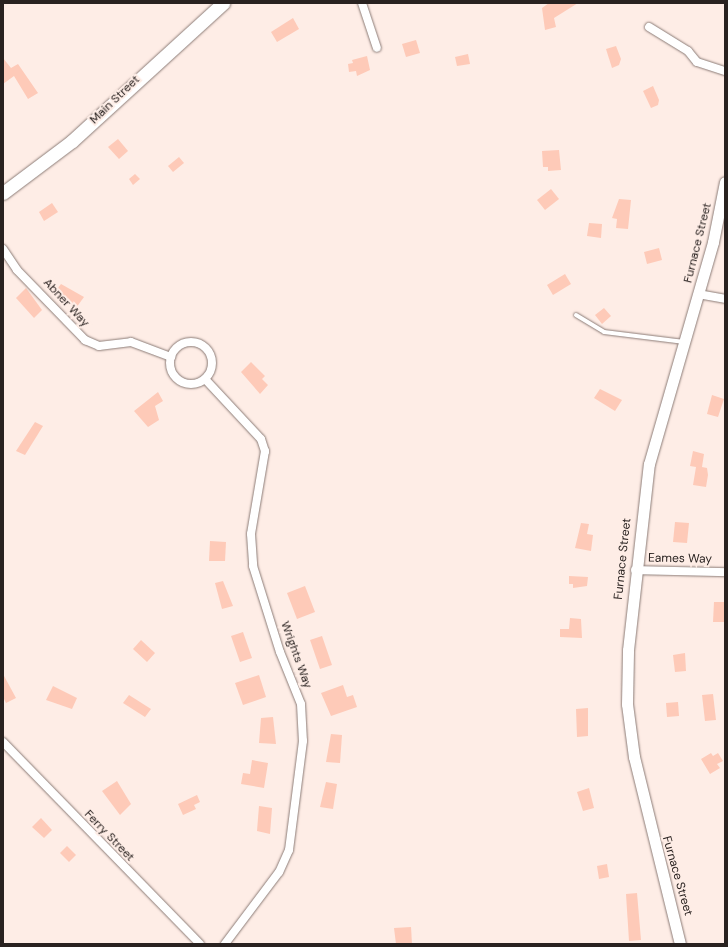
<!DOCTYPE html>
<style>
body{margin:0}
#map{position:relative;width:728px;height:947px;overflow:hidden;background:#feede6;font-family:"DM Sans",sans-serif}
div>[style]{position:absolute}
.building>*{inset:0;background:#fecab8}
.roads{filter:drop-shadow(0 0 1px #8c7c77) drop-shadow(0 0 1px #8c7c77)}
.service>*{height:4px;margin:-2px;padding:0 2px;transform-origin:2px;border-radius:2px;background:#fff}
.minor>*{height:8px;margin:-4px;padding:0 4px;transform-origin:4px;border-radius:4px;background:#fff}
.minor>.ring{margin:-4px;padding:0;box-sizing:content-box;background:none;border:8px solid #fff;border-radius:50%}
.secondary>*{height:11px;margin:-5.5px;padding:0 5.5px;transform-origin:5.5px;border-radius:5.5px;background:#fff}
.primary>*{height:13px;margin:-6.5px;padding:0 6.5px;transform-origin:6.5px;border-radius:6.5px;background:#fff}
span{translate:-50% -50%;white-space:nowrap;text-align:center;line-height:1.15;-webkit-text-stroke:4px #feede6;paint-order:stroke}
.street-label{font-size:12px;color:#292220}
.frame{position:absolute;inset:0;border:4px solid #292220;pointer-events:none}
</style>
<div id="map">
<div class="building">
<div style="clip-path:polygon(549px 3px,578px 3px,554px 18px,556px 27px,545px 30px,542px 8px)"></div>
<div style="clip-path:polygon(293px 18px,299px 29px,277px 42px,271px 32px)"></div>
<div style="clip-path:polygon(416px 40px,420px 53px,406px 57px,402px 44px)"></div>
<div style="clip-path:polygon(616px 46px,621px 59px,619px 65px,612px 68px,606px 49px)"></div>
<div style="clip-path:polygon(468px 54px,470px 64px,457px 66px,455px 57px)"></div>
<div style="clip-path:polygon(367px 56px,370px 70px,357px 76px,356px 71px,349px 72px,348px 64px,353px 63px,352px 60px)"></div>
<div style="clip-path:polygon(3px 58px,11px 68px,18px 64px,38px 93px,28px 99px,14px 76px,3px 84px)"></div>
<div style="clip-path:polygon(653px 86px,659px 100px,658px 105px,651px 108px,643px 91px)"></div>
<div style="clip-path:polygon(118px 139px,128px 151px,119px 159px,108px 147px)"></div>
<div style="clip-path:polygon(559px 150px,561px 170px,548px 171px,548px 167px,543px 167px,542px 151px)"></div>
<div style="clip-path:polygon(179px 157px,184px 163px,173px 172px,168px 166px)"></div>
<div style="clip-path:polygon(135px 174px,140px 179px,133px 185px,129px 179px)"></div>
<div style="clip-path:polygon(551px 189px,559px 199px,545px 210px,537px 200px)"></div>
<div style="clip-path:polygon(619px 199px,631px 200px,628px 229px,616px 228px,617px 219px,612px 218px)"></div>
<div style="clip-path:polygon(52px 203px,58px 212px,44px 221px,39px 212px)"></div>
<div style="clip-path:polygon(589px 223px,602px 224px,601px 238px,587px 236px)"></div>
<div style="clip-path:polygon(659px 248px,662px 260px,647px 264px,644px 252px)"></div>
<div style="clip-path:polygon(565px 274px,571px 284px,553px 295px,547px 285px)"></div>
<div style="clip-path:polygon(61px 284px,84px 297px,76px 308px,54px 293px)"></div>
<div style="clip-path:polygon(26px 288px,42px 310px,34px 318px,16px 298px)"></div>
<div style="clip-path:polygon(604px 308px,611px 316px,602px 324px,595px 315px)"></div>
<div style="clip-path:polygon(251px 362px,265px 376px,262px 379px,268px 385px,260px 394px,241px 372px)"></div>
<div style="clip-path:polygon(600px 389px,622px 400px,615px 411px,594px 398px)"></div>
<div style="clip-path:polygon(158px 392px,163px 401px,155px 406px,159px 420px,148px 427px,134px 411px)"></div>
<div style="clip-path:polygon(712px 395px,724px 399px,718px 417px,707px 414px)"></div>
<div style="clip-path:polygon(35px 422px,43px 426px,25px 455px,16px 451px)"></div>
<div style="clip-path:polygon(693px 451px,704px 454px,702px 467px,707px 468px,708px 475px,706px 487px,693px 485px,696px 467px,690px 466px)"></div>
<div style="clip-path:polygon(675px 522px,689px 523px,687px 543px,673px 542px)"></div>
<div style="clip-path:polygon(581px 523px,589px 524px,587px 534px,593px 535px,591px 551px,575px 548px)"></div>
<div style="clip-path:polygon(210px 541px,226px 542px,225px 561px,209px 561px)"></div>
<div style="clip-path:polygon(569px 576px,588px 577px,587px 586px,573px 588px,573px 584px,569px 584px)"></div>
<div style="clip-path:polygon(223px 581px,233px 606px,222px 609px,215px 583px)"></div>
<div style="clip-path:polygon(305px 586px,315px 612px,297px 619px,287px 593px)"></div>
<div style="clip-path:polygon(714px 602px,725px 602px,725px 622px,713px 622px)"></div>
<div style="clip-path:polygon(570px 618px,581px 619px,582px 638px,560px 637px,560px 629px,569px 629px)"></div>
<div style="clip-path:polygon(243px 632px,252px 658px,240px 662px,231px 636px)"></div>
<div style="clip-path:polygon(322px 636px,332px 665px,320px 669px,310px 640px)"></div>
<div style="clip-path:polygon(141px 640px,155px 653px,147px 662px,133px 649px)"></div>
<div style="clip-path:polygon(685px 653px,686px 671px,675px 672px,673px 655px)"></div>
<div style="clip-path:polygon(3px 674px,16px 698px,6px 703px,3px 697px)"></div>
<div style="clip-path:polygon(259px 675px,266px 697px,243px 705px,235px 683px)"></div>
<div style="clip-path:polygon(343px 685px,347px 697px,353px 695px,357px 707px,331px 716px,321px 693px)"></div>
<div style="clip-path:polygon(53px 686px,77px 698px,72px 709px,46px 700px)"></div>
<div style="clip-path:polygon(713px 694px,716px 720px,705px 721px,702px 695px)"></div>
<div style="clip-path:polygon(129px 695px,151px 709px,145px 717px,123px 703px)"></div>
<div style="clip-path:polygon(678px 702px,679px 716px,667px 717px,666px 703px)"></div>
<div style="clip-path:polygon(588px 708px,588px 736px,577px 737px,576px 709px)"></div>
<div style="clip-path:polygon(273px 717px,276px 744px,259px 743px,261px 718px)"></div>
<div style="clip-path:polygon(331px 734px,342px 735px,340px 763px,326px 762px)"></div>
<div style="clip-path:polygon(711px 753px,713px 756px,718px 753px,723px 761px,717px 764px,720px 768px,710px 774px,701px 759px)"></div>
<div style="clip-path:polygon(252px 760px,268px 763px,264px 788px,241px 784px,243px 773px,250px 774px)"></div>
<div style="clip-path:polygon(117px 781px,131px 804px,120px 815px,102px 791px)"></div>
<div style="clip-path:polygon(326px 782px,337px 784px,333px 809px,320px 807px)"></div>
<div style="clip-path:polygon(589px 788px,594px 808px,583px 811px,577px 792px)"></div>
<div style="clip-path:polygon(197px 795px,200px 802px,194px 805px,196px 809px,183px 815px,178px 804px)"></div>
<div style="clip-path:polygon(259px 806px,272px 808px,270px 834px,257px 831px)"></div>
<div style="clip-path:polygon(41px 818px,52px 830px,44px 838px,32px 827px)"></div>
<div style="clip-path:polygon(67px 846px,76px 855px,69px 862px,60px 853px)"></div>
<div style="clip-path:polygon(607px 864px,609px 877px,599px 879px,597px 866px)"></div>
<div style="clip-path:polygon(637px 893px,641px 940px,629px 941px,626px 894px)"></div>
<div style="clip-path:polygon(411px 927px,412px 944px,396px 944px,394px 928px)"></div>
</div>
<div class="roads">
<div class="service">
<div style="left:576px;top:315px;width:33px;rotate:31deg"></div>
<div style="left:604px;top:332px;width:81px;rotate:7.1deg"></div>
</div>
<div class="minor">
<div style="left:362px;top:3px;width:47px;rotate:71.6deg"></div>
<div style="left:649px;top:27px;width:46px;rotate:31.6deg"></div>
<div style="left:688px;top:51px;width:14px;rotate:51deg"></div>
<div style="left:697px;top:62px;width:29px;rotate:18deg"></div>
<div style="left:3px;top:249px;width:25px;rotate:56deg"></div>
<div style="left:17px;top:270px;width:98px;rotate:45.8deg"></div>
<div style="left:85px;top:340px;width:15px;rotate:23deg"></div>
<div style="left:99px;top:346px;width:32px;rotate:-7deg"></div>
<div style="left:131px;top:342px;width:43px;rotate:20.6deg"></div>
<div style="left:698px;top:294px;width:27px;rotate:10deg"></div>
<div class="ring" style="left:170px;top:342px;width:34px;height:34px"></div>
<div style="left:205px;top:379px;width:82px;rotate:47deg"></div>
<div style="left:261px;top:439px;width:13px;rotate:72deg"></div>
<div style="left:265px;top:451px;width:84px;rotate:99.6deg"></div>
<div style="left:251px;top:534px;width:32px;rotate:86deg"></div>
<div style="left:253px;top:566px;width:90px;rotate:72.6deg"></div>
<div style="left:280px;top:652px;width:56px;rotate:68deg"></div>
<div style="left:301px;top:704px;width:37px;rotate:87deg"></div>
<div style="left:303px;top:741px;width:110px;rotate:97.3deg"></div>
<div style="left:289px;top:850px;width:24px;rotate:114deg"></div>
<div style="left:279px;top:872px;width:90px;rotate:126.9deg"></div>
<div style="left:635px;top:570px;width:90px;rotate:1.3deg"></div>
<div style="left:3px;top:742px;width:282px;rotate:45.7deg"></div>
</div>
<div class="secondary">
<div style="left:680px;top:944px;width:193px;rotate:-103.8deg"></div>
<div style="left:634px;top:757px;width:53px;rotate:-97.5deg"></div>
<div style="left:627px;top:704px;width:54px;rotate:-88.9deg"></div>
<div style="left:628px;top:650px;width:187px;rotate:-83.6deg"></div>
<div style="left:649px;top:464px;width:231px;rotate:-73.9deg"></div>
<div style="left:713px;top:242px;width:61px;rotate:-78.7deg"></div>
</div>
<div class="primary">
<div style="left:3px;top:193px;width:86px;rotate:-37deg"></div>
<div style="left:72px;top:141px;width:205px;rotate:-42.4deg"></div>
</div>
</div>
<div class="street-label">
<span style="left:115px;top:100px;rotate:-44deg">Main Street</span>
<span style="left:698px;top:243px;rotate:-76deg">Furnace Street</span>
<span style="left:66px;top:303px;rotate:47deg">Abner Way</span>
<span style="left:623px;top:559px;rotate:-84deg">Furnace Street</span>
<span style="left:680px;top:559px;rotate:1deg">Eames Way</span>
<span style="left:296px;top:655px;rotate:70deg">Wrights Way</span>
<span style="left:109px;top:836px;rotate:46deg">Ferry Street</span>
<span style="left:677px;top:876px;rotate:74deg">Furnace Street</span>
</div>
<div class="frame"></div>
</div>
